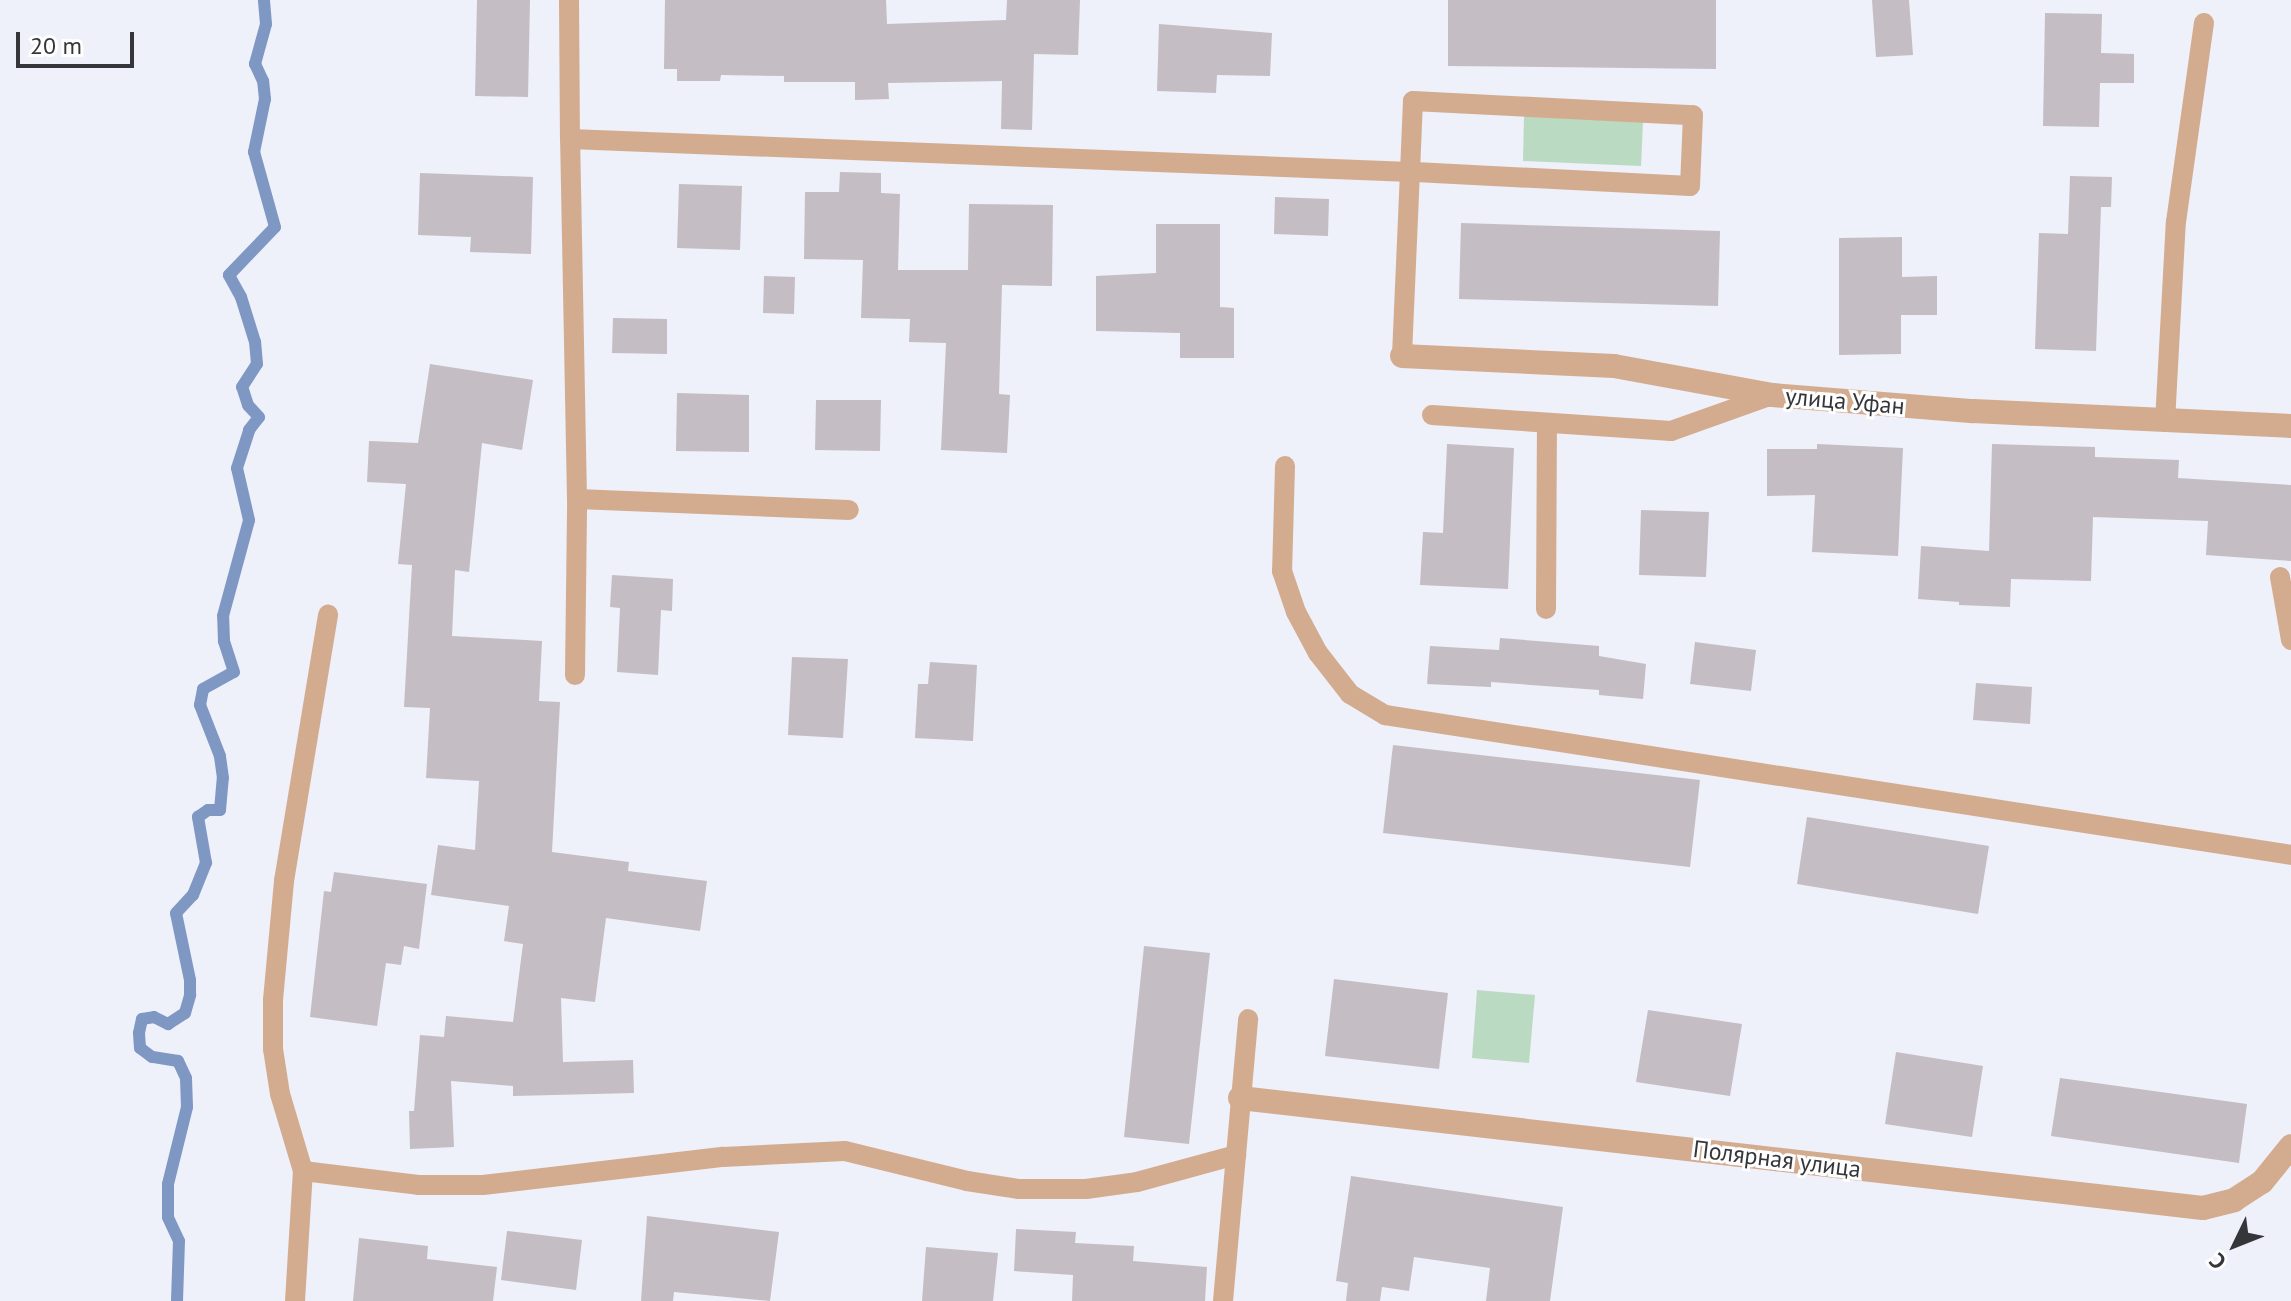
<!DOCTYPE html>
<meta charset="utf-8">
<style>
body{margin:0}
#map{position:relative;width:2291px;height:1301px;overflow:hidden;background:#eef0fa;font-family:"PT Sans",sans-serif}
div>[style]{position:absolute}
.green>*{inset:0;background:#badac1}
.stream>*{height:12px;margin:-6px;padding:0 6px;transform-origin:6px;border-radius:6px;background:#7f97c3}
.building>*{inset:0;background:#c5bdc4}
.lane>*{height:20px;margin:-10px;padding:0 10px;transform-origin:10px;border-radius:10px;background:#d3ac90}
.street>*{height:24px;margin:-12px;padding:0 12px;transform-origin:12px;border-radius:12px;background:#d3ac90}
span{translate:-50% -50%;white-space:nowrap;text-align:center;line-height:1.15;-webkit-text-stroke:6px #fefefe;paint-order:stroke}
.street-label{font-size:24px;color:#353639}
.north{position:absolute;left:2195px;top:1205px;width:80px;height:80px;-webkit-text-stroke:6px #fefefe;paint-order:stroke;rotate:227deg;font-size:22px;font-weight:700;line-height:32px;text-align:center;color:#353639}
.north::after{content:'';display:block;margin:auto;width:28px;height:36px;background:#353639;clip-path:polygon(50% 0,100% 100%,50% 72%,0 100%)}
.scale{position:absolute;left:16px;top:32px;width:118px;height:36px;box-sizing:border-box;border:4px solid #353639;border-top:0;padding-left:10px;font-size:24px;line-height:28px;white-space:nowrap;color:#353639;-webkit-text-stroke:6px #fefefe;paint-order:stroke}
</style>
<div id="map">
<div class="green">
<div style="clip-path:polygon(1524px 115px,1643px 121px,1641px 166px,1523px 161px)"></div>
<div style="clip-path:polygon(1477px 990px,1535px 995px,1529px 1063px,1472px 1058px)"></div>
</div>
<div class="stream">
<div style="left:177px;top:1301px;width:60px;rotate:-88.1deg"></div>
<div style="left:179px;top:1241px;width:26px;rotate:-115deg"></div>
<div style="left:168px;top:1217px;width:33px;rotate:-90deg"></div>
<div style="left:168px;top:1184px;width:79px;rotate:-76.1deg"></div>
<div style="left:187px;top:1107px;width:29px;rotate:-92deg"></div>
<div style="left:186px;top:1078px;width:19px;rotate:-115deg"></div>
<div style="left:178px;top:1061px;width:26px;rotate:-171deg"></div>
<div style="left:152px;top:1057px;width:15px;rotate:-143deg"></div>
<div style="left:140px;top:1048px;width:15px;rotate:-94deg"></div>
<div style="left:139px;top:1033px;width:14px;rotate:-78deg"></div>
<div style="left:142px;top:1019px;width:12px;rotate:-9deg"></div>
<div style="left:154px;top:1017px;width:16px;rotate:27deg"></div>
<div style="left:168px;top:1024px;width:20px;rotate:-33deg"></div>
<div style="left:185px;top:1013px;width:19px;rotate:-74deg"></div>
<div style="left:190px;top:995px;width:15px;rotate:-90deg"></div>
<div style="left:190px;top:980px;width:68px;rotate:-101.8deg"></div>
<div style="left:176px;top:913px;width:25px;rotate:-47deg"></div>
<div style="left:193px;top:895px;width:35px;rotate:-68deg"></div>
<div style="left:206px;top:863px;width:47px;rotate:-99.9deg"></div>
<div style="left:198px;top:817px;width:12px;rotate:-35deg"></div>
<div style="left:208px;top:810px;width:12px"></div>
<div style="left:220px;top:810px;width:32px;rotate:-85deg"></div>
<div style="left:223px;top:778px;width:22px;rotate:-98deg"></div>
<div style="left:220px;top:756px;width:55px;rotate:-111.4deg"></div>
<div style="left:200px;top:705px;width:16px;rotate:-79deg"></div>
<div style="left:203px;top:689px;width:35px;rotate:-29deg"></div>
<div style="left:234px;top:672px;width:33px;rotate:-108deg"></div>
<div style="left:224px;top:641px;width:25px;rotate:-92deg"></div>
<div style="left:223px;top:616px;width:99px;rotate:-74.8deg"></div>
<div style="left:249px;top:520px;width:53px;rotate:-103deg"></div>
<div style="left:237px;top:468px;width:40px;rotate:-72deg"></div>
<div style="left:249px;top:430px;width:16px;rotate:-52deg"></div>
<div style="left:259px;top:417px;width:16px;rotate:-133deg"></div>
<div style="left:248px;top:405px;width:19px;rotate:-108deg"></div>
<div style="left:242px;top:387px;width:27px;rotate:-57deg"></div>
<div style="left:257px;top:364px;width:22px;rotate:-95deg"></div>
<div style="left:255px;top:342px;width:47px;rotate:-107.3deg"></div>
<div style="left:241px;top:297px;width:25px;rotate:-119deg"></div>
<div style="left:229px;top:275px;width:66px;rotate:-46.2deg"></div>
<div style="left:275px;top:227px;width:78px;rotate:-105.6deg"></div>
<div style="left:254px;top:152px;width:54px;rotate:-78.3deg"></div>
<div style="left:265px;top:99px;width:18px;rotate:-96deg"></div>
<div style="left:263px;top:81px;width:19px;rotate:-115deg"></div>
<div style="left:255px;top:64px;width:41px;rotate:-74.6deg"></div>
<div style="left:266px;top:24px;width:24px;rotate:-95deg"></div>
</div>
<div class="building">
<div style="clip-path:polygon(477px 0,530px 0,528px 97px,475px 96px)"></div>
<div style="clip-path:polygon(665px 0,886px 0,887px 24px,1006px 20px,1007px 0,1080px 0,1078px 55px,1034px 54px,1032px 130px,1001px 129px,1002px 81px,888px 83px,889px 99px,855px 100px,855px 82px,784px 82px,784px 76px,721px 75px,720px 81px,677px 81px,677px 69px,664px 69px)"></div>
<div style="clip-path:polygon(1448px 0,1716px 0,1716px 69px,1448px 66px)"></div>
<div style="clip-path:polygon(1872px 0,1909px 0,1913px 55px,1876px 57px)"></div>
<div style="clip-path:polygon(2045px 13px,2102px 14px,2101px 53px,2134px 54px,2134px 83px,2100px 83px,2099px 127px,2043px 126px)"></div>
<div style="clip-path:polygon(1159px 24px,1272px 33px,1270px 76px,1217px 75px,1216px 93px,1157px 91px)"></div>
<div style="clip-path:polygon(840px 172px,881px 173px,881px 193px,900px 194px,898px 270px,968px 270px,969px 204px,1053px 205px,1052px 286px,1002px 285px,999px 394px,1010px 395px,1007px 453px,941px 450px,946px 343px,909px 342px,910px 319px,861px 318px,863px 260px,804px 259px,805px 192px,839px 192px)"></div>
<div style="clip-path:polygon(420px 173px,533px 177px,531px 254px,470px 252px,471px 237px,418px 235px)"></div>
<div style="clip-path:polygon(2070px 176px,2112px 177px,2111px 207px,2101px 207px,2096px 351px,2035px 349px,2039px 233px,2068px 234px)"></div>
<div style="clip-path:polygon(679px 184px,742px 186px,740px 250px,677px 248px)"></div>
<div style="clip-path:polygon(1275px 197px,1329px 199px,1328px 236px,1274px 234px)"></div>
<div style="clip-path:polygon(1461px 223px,1720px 231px,1718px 306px,1459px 299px)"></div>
<div style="clip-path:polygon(1156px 224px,1220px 224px,1220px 307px,1234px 308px,1234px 358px,1180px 358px,1180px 333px,1096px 331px,1096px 276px,1156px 273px)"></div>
<div style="clip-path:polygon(1902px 237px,1902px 277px,1937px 276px,1937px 315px,1901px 315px,1901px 354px,1839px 355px,1839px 238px)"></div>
<div style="clip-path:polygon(764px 276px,795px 277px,794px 314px,763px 313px)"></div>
<div style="clip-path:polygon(613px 318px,667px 319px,667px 354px,612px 353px)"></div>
<div style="clip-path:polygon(430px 364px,533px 380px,522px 450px,482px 443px,469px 572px,455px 570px,452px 636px,542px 641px,539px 701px,560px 702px,552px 852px,629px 862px,628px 871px,707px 881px,700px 931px,606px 918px,595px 1002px,561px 998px,563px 1062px,633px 1060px,634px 1093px,513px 1096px,513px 1086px,451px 1081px,454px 1147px,410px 1149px,409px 1111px,414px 1111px,420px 1035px,444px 1037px,446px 1016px,513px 1022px,523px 944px,504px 941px,509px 906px,431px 895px,438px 845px,475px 850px,479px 781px,426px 778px,430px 708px,404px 707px,412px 565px,398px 564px,406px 484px,367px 482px,369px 441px,418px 443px)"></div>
<div style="clip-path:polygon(677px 393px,749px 395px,749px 452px,676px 451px)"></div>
<div style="clip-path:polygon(816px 400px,881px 400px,880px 451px,815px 450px)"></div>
<div style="clip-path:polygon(1447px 444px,1514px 448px,1508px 589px,1420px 585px,1423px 532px,1443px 533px)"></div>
<div style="clip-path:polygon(1817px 444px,1903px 448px,1898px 556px,1812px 552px,1815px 495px,1767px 496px,1767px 449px,1817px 449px)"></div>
<div style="clip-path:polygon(1992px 444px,2095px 447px,2095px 457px,2179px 460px,2178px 478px,2291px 485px,2291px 561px,2206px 555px,2208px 521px,2093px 517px,2091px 581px,2011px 579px,2010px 607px,1959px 605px,1959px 602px,1918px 599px,1921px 546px,1989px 551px)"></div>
<div style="clip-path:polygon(1641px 510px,1709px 512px,1706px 577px,1639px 575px)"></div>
<div style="clip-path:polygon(612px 575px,673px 579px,672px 611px,661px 610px,658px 675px,617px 672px,620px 608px,610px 607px)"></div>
<div style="clip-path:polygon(1500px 638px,1599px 646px,1599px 656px,1646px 664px,1643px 699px,1599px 695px,1599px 690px,1491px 682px,1491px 687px,1427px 684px,1430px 646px,1499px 650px)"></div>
<div style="clip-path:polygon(1695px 642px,1756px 650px,1751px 691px,1690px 684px)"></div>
<div style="clip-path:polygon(792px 657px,848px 659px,843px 738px,788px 735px)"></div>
<div style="clip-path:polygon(930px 662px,977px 665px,973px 741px,915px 738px,918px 684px,928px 684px)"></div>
<div style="clip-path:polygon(1976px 683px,2032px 687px,2030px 724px,1973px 720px)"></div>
<div style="clip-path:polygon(1393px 745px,1700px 780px,1690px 867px,1383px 833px)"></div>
<div style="clip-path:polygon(1807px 817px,1989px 846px,1978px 914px,1797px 884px)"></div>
<div style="clip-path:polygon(334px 872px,427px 884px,419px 949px,404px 946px,401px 965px,386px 963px,377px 1026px,310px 1017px,324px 891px,331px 892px)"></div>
<div style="clip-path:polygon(1144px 946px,1210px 953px,1189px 1144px,1124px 1137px)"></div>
<div style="clip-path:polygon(1334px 979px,1448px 993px,1439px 1069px,1325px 1056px)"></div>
<div style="clip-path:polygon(1648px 1010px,1742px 1024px,1730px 1096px,1636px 1082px)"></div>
<div style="clip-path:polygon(1896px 1052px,1983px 1066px,1972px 1137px,1885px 1124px)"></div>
<div style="clip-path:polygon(2060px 1078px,2247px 1104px,2239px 1163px,2051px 1136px)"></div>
<div style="clip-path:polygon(1351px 1176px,1563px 1207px,1550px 1301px,1486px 1301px,1490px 1268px,1414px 1257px,1409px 1291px,1382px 1287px,1380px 1301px,1346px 1301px,1348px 1283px,1336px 1281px)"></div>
<div style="clip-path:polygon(647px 1216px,779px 1232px,770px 1301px,674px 1292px,673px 1301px,641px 1301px)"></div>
<div style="clip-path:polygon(1016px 1229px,1076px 1232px,1075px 1243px,1134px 1246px,1133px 1261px,1207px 1267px,1205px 1301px,1072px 1301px,1073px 1275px,1014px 1271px)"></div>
<div style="clip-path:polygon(507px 1231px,582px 1240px,576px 1290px,501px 1280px)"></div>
<div style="clip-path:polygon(359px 1238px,428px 1246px,427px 1259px,497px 1267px,493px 1301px,353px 1301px)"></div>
<div style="clip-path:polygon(926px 1247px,998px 1253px,993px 1301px,922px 1301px)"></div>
</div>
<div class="lane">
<div style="left:569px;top:0;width:139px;rotate:89.6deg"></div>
<div style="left:1432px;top:415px;width:240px;rotate:3.8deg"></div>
<div style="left:1671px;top:431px;width:107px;rotate:-19.6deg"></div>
<div style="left:2165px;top:422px;width:200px;rotate:-86.9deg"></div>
<div style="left:2176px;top:222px;width:201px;rotate:-82deg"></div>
<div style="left:1285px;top:466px;width:105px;rotate:91.6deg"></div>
<div style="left:1282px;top:571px;width:43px;rotate:71.1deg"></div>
<div style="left:1296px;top:612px;width:47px;rotate:61.8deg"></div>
<div style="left:1318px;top:653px;width:52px;rotate:52deg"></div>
<div style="left:1350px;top:694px;width:41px;rotate:31deg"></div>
<div style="left:1385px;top:715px;width:917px;rotate:8.78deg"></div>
<div style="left:577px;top:499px;width:272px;rotate:2.3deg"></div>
<div style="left:2280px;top:577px;width:64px;rotate:80.1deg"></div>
<div style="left:1546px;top:609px;width:184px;rotate:-89.7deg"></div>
<div style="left:575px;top:675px;width:176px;rotate:-89.3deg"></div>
<div style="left:577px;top:499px;width:360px;rotate:-91.1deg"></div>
<div style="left:570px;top:139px;width:841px;rotate:2.25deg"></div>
<div style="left:1410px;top:172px;width:71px;rotate:-87.6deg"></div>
<div style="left:1413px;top:101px;width:280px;rotate:2.9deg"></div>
<div style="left:1693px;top:115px;width:71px;rotate:92.4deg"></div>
<div style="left:1690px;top:186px;width:280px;rotate:-177.1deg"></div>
<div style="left:1410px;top:172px;width:184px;rotate:92.5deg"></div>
<div style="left:303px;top:1171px;width:80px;rotate:-106.6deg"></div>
<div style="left:280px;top:1094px;width:46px;rotate:-98.8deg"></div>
<div style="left:273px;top:1049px;width:49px;rotate:-90deg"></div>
<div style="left:273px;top:1000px;width:120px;rotate:-84.7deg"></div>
<div style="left:284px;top:881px;width:270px;rotate:-80.6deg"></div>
<div style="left:295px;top:1301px;width:130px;rotate:-86.5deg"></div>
<div style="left:303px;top:1171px;width:116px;rotate:6.9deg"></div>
<div style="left:418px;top:1185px;width:65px"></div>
<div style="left:483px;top:1185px;width:242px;rotate:-6.7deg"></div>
<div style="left:723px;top:1157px;width:122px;rotate:-2.8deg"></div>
<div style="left:845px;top:1151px;width:126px;rotate:13.8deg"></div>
<div style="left:967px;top:1181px;width:53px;rotate:8.7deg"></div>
<div style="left:1019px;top:1189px;width:67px"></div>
<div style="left:1086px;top:1189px;width:51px;rotate:-7.8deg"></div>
<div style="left:1137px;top:1182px;width:103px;rotate:-15.3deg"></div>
<div style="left:1223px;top:1301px;width:283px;rotate:-84.9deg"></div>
</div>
<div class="street">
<div style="left:1402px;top:356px;width:212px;rotate:2.7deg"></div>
<div style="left:1614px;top:366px;width:161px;rotate:10.4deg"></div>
<div style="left:1772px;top:395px;width:202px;rotate:4.6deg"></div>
<div style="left:1973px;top:411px;width:318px;rotate:2.7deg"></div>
<div style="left:1240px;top:1098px;width:969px;rotate:6.52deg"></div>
<div style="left:2203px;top:1208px;width:32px;rotate:-14deg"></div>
<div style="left:2234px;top:1200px;width:33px;rotate:-33deg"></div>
<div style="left:2262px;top:1182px;width:46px;rotate:-51.1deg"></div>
</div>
<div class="street-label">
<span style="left:1845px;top:401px;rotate:5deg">улица Уфан</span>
<span style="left:1777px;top:1159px;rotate:7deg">Полярная улица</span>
</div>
<div class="north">С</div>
<div class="scale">20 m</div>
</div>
